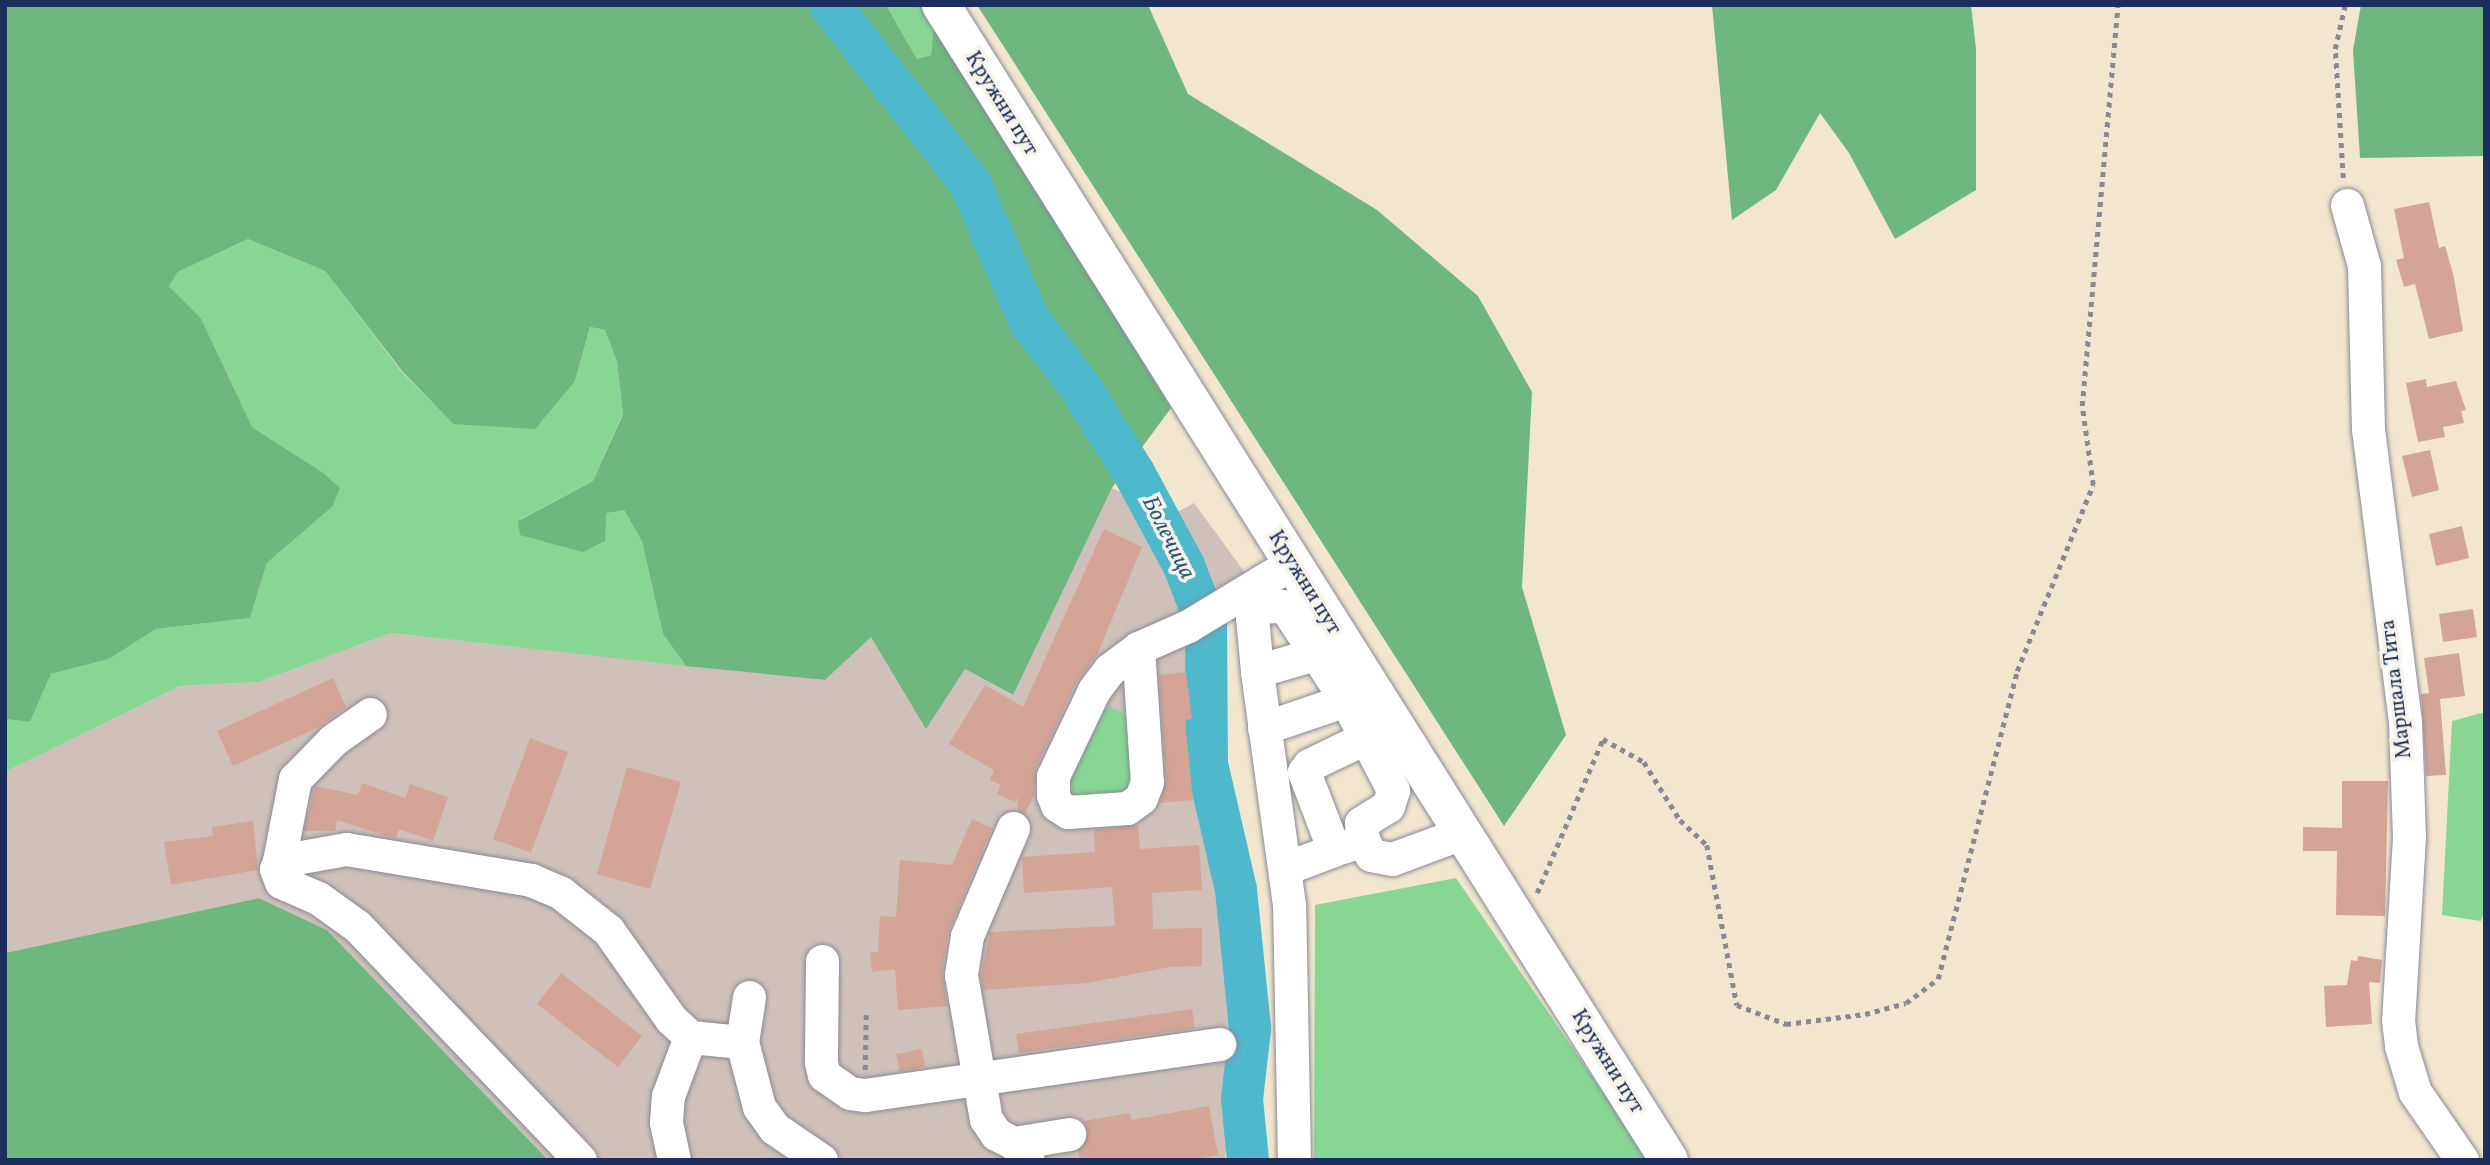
<!DOCTYPE html>
<meta charset="utf-8">
<style>
body{margin:0}
#map{position:relative;width:2490px;height:1165px;overflow:hidden;background:#f3e6cf;font-family:Vollkorn,serif}
div>[style]{position:absolute}
.industrial>*{inset:0;background:#cfc0ba}
.green>*{inset:0;background:#88d694}
.forest>*{inset:0;background:#6eb77e}
.river>*{height:42px;margin:-21px;padding:0 21px;transform-origin:21px;border-radius:21px;background:#4eb8cc}
.building>*{inset:0;background:#d4a496}
.path>*{height:4.5px;margin-top:-2.25px;transform-origin:0;background:repeating-linear-gradient(90deg,#878a96 0 5px,transparent 0 10px)}
.roads{filter:drop-shadow(0 0 2px #878a96) drop-shadow(0 0 2px #878a96)}
.minor>*{height:33px;margin:-16.5px;padding:0 16.5px;transform-origin:16.5px;border-radius:16.5px;background:#fff}
.major>*{height:38px;margin:-19px;padding:0 19px;transform-origin:19px;border-radius:19px;background:#fff}
span{translate:-50% -50%;white-space:nowrap;text-align:center;line-height:1.15;-webkit-text-stroke:7px #f7f3e8;paint-order:stroke}
.street-label{font-size:21px;color:#1b2f5e}
.water-label{font-size:23px;color:#2a587f;font-style:italic}
.frame{position:absolute;inset:0;border:7px solid #1b2f5e;pointer-events:none}
</style>
<div id="map">
<div class="industrial">
<div style="clip-path:polygon(1112px 488px,1172px 515px,1194px 503px,1249px 578px,1208px 620px,1215px 817px,1236px 1050px,1225px 1160px,548px 1160px,327px 930px,259px 898px,5px 953px,5px 772px,180px 686px,259px 682px,391px 633px,825px 680px,871px 636px,965px 669px,1012px 695px)"></div>
</div>
<div class="green">
<div style="clip-path:polygon(886px 5px,928px 5px,943px 27px,933px 33px,931px 55px,917px 59px)"></div>
<div style="clip-path:polygon(248px 239px,325px 271px,401px 371px,453px 424px,575px 381px,590px 327px,605px 330px,617px 362px,623px 413px,593px 481px,519px 520px,624px 510px,642px 542px,663px 634px,686px 666px,391px 633px,259px 682px,180px 686px,5px 772px,5px 719px,30px 722px,51px 674px,109px 659px,156px 629px,250px 618px,267px 563px,332px 507px,322px 472px,252px 427px,201px 318px,169px 286px,178px 272px)"></div>
<div style="clip-path:polygon(1108px 706px,1127px 715px,1138px 754px,1124px 798px,1083px 801px,1074px 793px,1066px 773px,1098px 711px)"></div>
<div style="clip-path:polygon(2485px 712px,2485px 909px,2481px 921px,2442px 915px,2452px 721px)"></div>
<div style="clip-path:polygon(1456px 878px,1620px 1117px,1648px 1160px,1314px 1160px,1315px 905px)"></div>
</div>
<div class="forest">
<div style="clip-path:polygon(5px 5px,886px 5px,917px 59px,931px 55px,933px 33px,937px 26px,943px 27px,1171px 408px,1112px 488px,1013px 695px,965px 669px,926px 729px,871px 637px,825px 680px,686px 666px,663px 634px,642px 542px,624px 510px,606px 513px,605px 541px,583px 552px,520px 535px,518px 521px,593px 481px,623px 414px,617px 362px,605px 330px,590px 327px,575px 381px,535px 429px,453px 424px,402px 371px,325px 271px,248px 239px,178px 272px,169px 286px,201px 318px,252px 427px,322px 472px,340px 488px,332px 507px,267px 563px,250px 618px,156px 629px,109px 659px,51px 674px,30px 722px,5px 719px)"></div>
<div style="clip-path:polygon(977px 5px,1148px 5px,1188px 94px,1377px 210px,1478px 296px,1532px 392px,1522px 587px,1566px 735px,1504px 826px)"></div>
<div style="clip-path:polygon(1712px 5px,1971px 5px,1976px 49px,1976px 190px,1895px 239px,1849px 153px,1820px 113px,1776px 190px,1732px 220px)"></div>
<div style="clip-path:polygon(2361px 5px,2485px 5px,2485px 156px,2360px 158px,2353px 50px)"></div>
<div style="clip-path:polygon(259px 898px,327px 930px,548px 1160px,5px 1160px,5px 953px)"></div>
</div>
<div class="river">
<div style="left:830px;top:5px;width:226px;rotate:51.8deg"></div>
<div style="left:970px;top:183px;width:149px;rotate:66.7deg"></div>
<div style="left:1029px;top:320px;width:84px;rotate:52.7deg"></div>
<div style="left:1080px;top:387px;width:102px;rotate:57.9deg"></div>
<div style="left:1134px;top:473px;width:106px;rotate:61.7deg"></div>
<div style="left:1184px;top:566px;width:61px;rotate:68.9deg"></div>
<div style="left:1206px;top:623px;width:141px;rotate:89.6deg"></div>
<div style="left:1207px;top:764px;width:129px;rotate:77deg"></div>
<div style="left:1236px;top:890px;width:140px;rotate:84.2deg"></div>
<div style="left:1250px;top:1029px;width:70px;rotate:96.5deg"></div>
<div style="left:1242px;top:1099px;width:61px;rotate:84.4deg"></div>
</div>
<div class="building">
<div style="clip-path:polygon(2429px 202px,2439px 248px,2445px 246px,2453px 273px,2463px 331px,2429px 339px,2415px 284px,2404px 287px,2396px 260px,2404px 258px,2394px 209px)"></div>
<div style="clip-path:polygon(2426px 379px,2427px 387px,2456px 381px,2466px 410px,2461px 411px,2464px 423px,2443px 427px,2445px 437px,2418px 442px,2406px 383px)"></div>
<div style="clip-path:polygon(2430px 450px,2439px 490px,2412px 497px,2402px 456px)"></div>
<div style="clip-path:polygon(2462px 526px,2469px 558px,2436px 566px,2429px 534px)"></div>
<div style="clip-path:polygon(1104px 529px,1142px 547px,1097px 655px,1077px 681px,1036px 768px,1034px 795px,1025px 814px,1018px 810px,1017px 797px,1015px 802px,997px 794px,1001px 785px,990px 780px,994px 770px,949px 744px,985px 685px,1023px 707px)"></div>
<div style="clip-path:polygon(2473px 609px,2477px 637px,2443px 642px,2439px 614px)"></div>
<div style="clip-path:polygon(2459px 653px,2465px 696px,2440px 699px,2446px 775px,2426px 776px,2421px 694px,2429px 693px,2424px 658px)"></div>
<div style="clip-path:polygon(1186px 672px,1192px 719px,1185px 720px,1193px 800px,1160px 803px,1166px 781px,1159px 675px)"></div>
<div style="clip-path:polygon(333px 678px,346px 707px,319px 727px,233px 766px,217px 731px)"></div>
<div style="clip-path:polygon(530px 738px,568px 752px,531px 853px,493px 839px)"></div>
<div style="clip-path:polygon(627px 767px,681px 782px,650px 889px,597px 874px)"></div>
<div style="clip-path:polygon(2342px 781px,2388px 781px,2385px 916px,2336px 915px,2337px 851px,2303px 851px,2303px 827px,2342px 828px)"></div>
<div style="clip-path:polygon(362px 783px,405px 798px,410px 784px,448px 797px,433px 841px,399px 829px,396px 838px,386px 836px,337px 820px,335px 831px,304px 831px,315px 786px,358px 795px)"></div>
<div style="clip-path:polygon(972px 819px,992px 828px,948px 933px,942px 972px,947px 1006px,898px 1010px,895px 969px,872px 972px,870px 953px,878px 952px,880px 916px,896px 917px,900px 860px,952px 865px)"></div>
<div style="clip-path:polygon(253px 821px,258px 870px,171px 885px,164px 842px,213px 836px,212px 827px)"></div>
<div style="clip-path:polygon(1138px 825px,1140px 849px,1199px 845px,1202px 890px,1152px 893px,1153px 929px,1202px 928px,1202px 966px,1170px 967px,1087px 983px,983px 990px,981px 975px,990px 932px,1115px 926px,1112px 887px,1024px 893px,1022px 857px,1095px 852px,1094px 830px)"></div>
<div style="clip-path:polygon(2358px 956px,2382px 960px,2380px 983px,2369px 982px,2372px 1024px,2326px 1027px,2324px 986px,2347px 985px,2351px 960px,2357px 961px)"></div>
<div style="clip-path:polygon(561px 973px,642px 1036px,618px 1067px,537px 1004px)"></div>
<div style="clip-path:polygon(1192px 1009px,1195px 1028px,1019px 1053px,1016px 1034px)"></div>
<div style="clip-path:polygon(922px 1049px,925px 1067px,900px 1071px,896px 1054px)"></div>
<div style="clip-path:polygon(1209px 1106px,1218px 1155px,1192px 1160px,1080px 1160px,1078px 1150px,1088px 1132px,1083px 1121px,1130px 1113px,1132px 1120px)"></div>
</div>
<div class="path">
<div style="left:2343px;top:178px;width:129px;rotate:-93.5deg"></div>
<div style="left:2335px;top:49px;width:45px;rotate:-77.2deg"></div>
<div style="left:1537px;top:893px;width:168px;rotate:-66.8deg"></div>
<div style="left:1603px;top:739px;width:47px;rotate:29.3deg"></div>
<div style="left:1644px;top:762px;width:68px;rotate:58.2deg"></div>
<div style="left:1680px;top:820px;width:37px;rotate:43deg"></div>
<div style="left:1707px;top:845px;width:163px;rotate:79.4deg"></div>
<div style="left:1737px;top:1005px;width:53px;rotate:21.2deg"></div>
<div style="left:1786px;top:1024px;width:80px;rotate:-7.2deg"></div>
<div style="left:1865px;top:1014px;width:42px;rotate:-15deg"></div>
<div style="left:1906px;top:1003px;width:40px;rotate:-37deg"></div>
<div style="left:1938px;top:979px;width:318px;rotate:-75.6deg"></div>
<div style="left:2017px;top:671px;width:201px;rotate:-67.8deg"></div>
<div style="left:2093px;top:485px;width:80px;rotate:-97.9deg"></div>
<div style="left:2082px;top:406px;width:403px;rotate:-84.9deg"></div>
<div style="left:865px;top:1070px;width:55px;rotate:-89deg"></div>
</div>
<div class="roads">
<div class="minor">
<div style="left:2347px;top:205px;width:63px;rotate:74.4deg"></div>
<div style="left:2364px;top:266px;width:163px;rotate:88.6deg"></div>
<div style="left:2368px;top:429px;width:295px;rotate:82.8deg"></div>
<div style="left:2405px;top:722px;width:115px;rotate:88deg"></div>
<div style="left:2409px;top:837px;width:183px;rotate:93.4deg"></div>
<div style="left:2398px;top:1020px;width:26px;rotate:83deg"></div>
<div style="left:2401px;top:1046px;width:48px;rotate:73.1deg"></div>
<div style="left:2415px;top:1092px;width:83px;rotate:55.3deg"></div>
<div style="left:1138px;top:648px;width:134px;rotate:86.2deg"></div>
<div style="left:1147px;top:782px;width:17px;rotate:111deg"></div>
<div style="left:1141px;top:798px;width:17px;rotate:144deg"></div>
<div style="left:1127px;top:808px;width:59px;rotate:176.1deg"></div>
<div style="left:1068px;top:812px;width:13px;rotate:-148deg"></div>
<div style="left:1057px;top:805px;width:11px;rotate:-112deg"></div>
<div style="left:1053px;top:795px;width:19px;rotate:-90deg"></div>
<div style="left:1053px;top:776px;width:95px;rotate:-64.5deg"></div>
<div style="left:1094px;top:690px;width:25px;rotate:-53deg"></div>
<div style="left:1109px;top:670px;width:36px;rotate:-37deg"></div>
<div style="left:1138px;top:648px;width:55px;rotate:-23.7deg"></div>
<div style="left:1188px;top:626px;width:122px;rotate:-31.2deg"></div>
<div style="left:1257px;top:671px;width:60px;rotate:-16.3deg"></div>
<div style="left:1264px;top:728px;width:87px;rotate:-18.9deg"></div>
<div style="left:1013px;top:828px;width:117px;rotate:113.1deg"></div>
<div style="left:967px;top:936px;width:39px;rotate:99deg"></div>
<div style="left:961px;top:975px;width:146px;rotate:80.2deg"></div>
<div style="left:986px;top:1119px;width:18px;rotate:56deg"></div>
<div style="left:996px;top:1134px;width:20px;rotate:27deg"></div>
<div style="left:1014px;top:1143px;width:22px;rotate:51deg"></div>
<div style="left:1343px;top:847px;width:21px;rotate:-19deg"></div>
<div style="left:1363px;top:840px;width:17px;rotate:62deg"></div>
<div style="left:1371px;top:855px;width:21px;rotate:11deg"></div>
<div style="left:1392px;top:859px;width:75px;rotate:-20.4deg"></div>
<div style="left:279px;top:861px;width:84px;rotate:-79deg"></div>
<div style="left:295px;top:779px;width:54px;rotate:-45.7deg"></div>
<div style="left:333px;top:740px;width:45px;rotate:-35.1deg"></div>
<div style="left:1286px;top:868px;width:51px;rotate:-20.6deg"></div>
<div style="left:1334px;top:850px;width:84px;rotate:-111deg"></div>
<div style="left:1304px;top:772px;width:9px;rotate:-54deg"></div>
<div style="left:1309px;top:765px;width:64px;rotate:-25.8deg"></div>
<div style="left:822px;top:961px;width:101px;rotate:90.6deg"></div>
<div style="left:821px;top:1062px;width:13px;rotate:77deg"></div>
<div style="left:824px;top:1075px;width:32px;rotate:35deg"></div>
<div style="left:850px;top:1093px;width:15px;rotate:8deg"></div>
<div style="left:865px;top:1095px;width:358px;rotate:-8.2deg"></div>
<div style="left:749px;top:997px;width:46px;rotate:98.8deg"></div>
<div style="left:742px;top:1042px;width:67px;rotate:75.3deg"></div>
<div style="left:759px;top:1107px;width:26px;rotate:54deg"></div>
<div style="left:774px;top:1128px;width:57px;rotate:34.2deg"></div>
<div style="left:1014px;top:1143px;width:56px;rotate:-9.3deg"></div>
<div style="left:580px;top:1160px;width:323px;rotate:-133.6deg"></div>
<div style="left:357px;top:926px;width:48px;rotate:-144.3deg"></div>
<div style="left:318px;top:898px;width:40px;rotate:-156.6deg"></div>
<div style="left:281px;top:882px;width:14px;rotate:-111deg"></div>
<div style="left:276px;top:869px;width:9px;rotate:-69deg"></div>
<div style="left:279px;top:861px;width:68px;rotate:-10.2deg"></div>
<div style="left:346px;top:849px;width:188px;rotate:9.5deg"></div>
<div style="left:531px;top:880px;width:33px;rotate:23deg"></div>
<div style="left:561px;top:893px;width:60px;rotate:38.2deg"></div>
<div style="left:608px;top:930px;width:109px;rotate:54.7deg"></div>
<div style="left:671px;top:1019px;width:26px;rotate:43deg"></div>
<div style="left:690px;top:1037px;width:52px;rotate:5.5deg"></div>
<div style="left:674px;top:1160px;width:39px;rotate:-102deg"></div>
<div style="left:666px;top:1122px;width:26px;rotate:-86deg"></div>
<div style="left:668px;top:1096px;width:63px;rotate:-69.6deg"></div>
<div style="left:1294px;top:1160px;width:255px;rotate:-91.1deg"></div>
<div style="left:1289px;top:905px;width:236px;rotate:-97.8deg"></div>
<div style="left:1257px;top:671px;width:54px;rotate:-95.3deg"></div>
<div style="left:1252px;top:617px;width:13px;rotate:-51deg"></div>
<div style="left:1260px;top:607px;width:22px;rotate:-3deg"></div>
<div style="left:1282px;top:606px;width:8px;rotate:40deg"></div>
<div style="left:1288px;top:611px;width:106px;rotate:56.9deg"></div>
<div style="left:1346px;top:700px;width:102px;rotate:62.4deg"></div>
<div style="left:1393px;top:790px;width:17px;rotate:107deg"></div>
<div style="left:1388px;top:806px;width:32px;rotate:148deg"></div>
<div style="left:1361px;top:823px;width:17px;rotate:83deg"></div>
</div>
<div class="major">
<div style="left:941px;top:5px;width:1365px;rotate:57.78deg"></div>
</div>
</div>
<div class="street-label">
<span style="left:1001px;top:104px;rotate:58deg">Кружни пут</span>
<span style="left:1304px;top:583px;rotate:58deg">Кружни пут</span>
<span style="left:2397px;top:689px;rotate:-97deg">Маршала Тита</span>
<span style="left:1607px;top:1062px;rotate:58deg">Кружни пут</span>
</div>
<div class="water-label">
<span style="left:1168px;top:538px;rotate:63deg">Болечица</span>
</div>
<div class="frame"></div>
</div>
